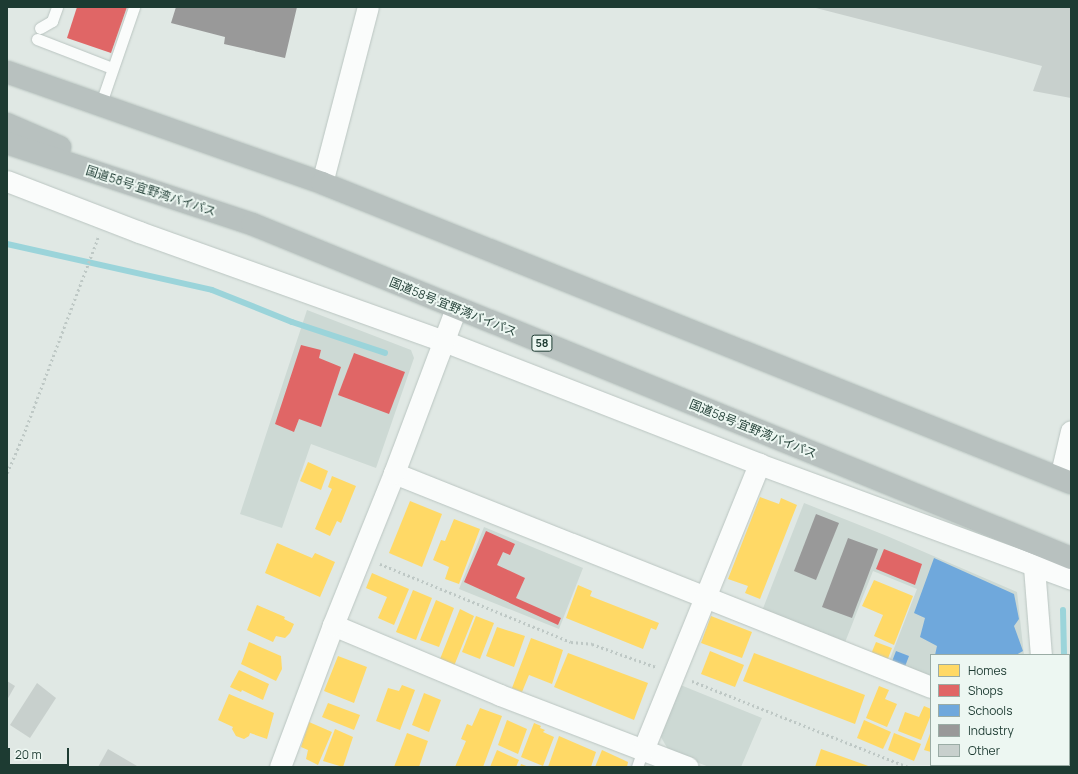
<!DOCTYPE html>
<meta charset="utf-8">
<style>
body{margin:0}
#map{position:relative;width:1078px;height:774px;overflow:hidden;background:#e0e8e4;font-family:Manrope,"Noto Sans JP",sans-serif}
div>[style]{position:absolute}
.built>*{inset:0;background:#cdd9d4}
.homes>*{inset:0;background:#ffd966}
.shops>*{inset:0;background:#e06666}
.schools>*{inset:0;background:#6fa8dc}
.industry>*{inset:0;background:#999}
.stream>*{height:6px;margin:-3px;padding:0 3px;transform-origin:3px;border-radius:3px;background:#9bd4da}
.building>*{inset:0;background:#c8d0cd}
.path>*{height:2.5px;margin-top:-1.25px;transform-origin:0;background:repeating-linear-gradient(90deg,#bec8c5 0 2px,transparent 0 5px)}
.roads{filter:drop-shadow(0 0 1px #bac5c1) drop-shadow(0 0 1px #bac5c1)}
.lane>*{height:11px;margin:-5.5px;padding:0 5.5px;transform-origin:5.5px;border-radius:5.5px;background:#fafcfb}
.street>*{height:21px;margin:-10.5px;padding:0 10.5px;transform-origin:10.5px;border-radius:10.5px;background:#fafcfb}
.highway>*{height:22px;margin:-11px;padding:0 11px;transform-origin:11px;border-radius:11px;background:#b8c1bf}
span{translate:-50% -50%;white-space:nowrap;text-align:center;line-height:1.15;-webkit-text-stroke:4px #edf7f2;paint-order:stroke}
.shield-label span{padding:1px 3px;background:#edf7f2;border:1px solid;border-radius:3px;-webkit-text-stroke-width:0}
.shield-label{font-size:11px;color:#1d3b32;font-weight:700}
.street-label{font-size:12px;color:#1d3b32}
.frame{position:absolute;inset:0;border:8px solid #1d3b32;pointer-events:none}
.legend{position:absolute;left:930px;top:654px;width:140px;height:112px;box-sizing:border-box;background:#edf7f2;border:1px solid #9aaca5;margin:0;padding:5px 7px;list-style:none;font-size:12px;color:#1d3b32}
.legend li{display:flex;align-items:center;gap:8px;height:20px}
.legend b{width:20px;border:1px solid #9aaca5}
.scale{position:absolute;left:8px;top:748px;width:61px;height:18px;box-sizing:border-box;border:2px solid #1d3b32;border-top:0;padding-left:5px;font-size:12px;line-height:14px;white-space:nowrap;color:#1d3b32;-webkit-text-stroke:3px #edf7f2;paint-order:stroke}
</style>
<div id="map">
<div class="built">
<div style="clip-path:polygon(307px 310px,411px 350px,414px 358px,376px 468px,311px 444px,282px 528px,240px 514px)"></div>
<div style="clip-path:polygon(804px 503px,887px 536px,1017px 592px,1024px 655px,931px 655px,931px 682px,888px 664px,917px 589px,873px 571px,844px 645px,762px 611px)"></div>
<div style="clip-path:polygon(484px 527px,583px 568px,559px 629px,459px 589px)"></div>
<div style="clip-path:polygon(678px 684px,762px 718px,741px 767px,709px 767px,669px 751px,658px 732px)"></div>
</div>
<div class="homes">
<div style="clip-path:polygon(308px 462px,328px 471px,321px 490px,300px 481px)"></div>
<div style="clip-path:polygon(332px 476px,356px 486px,341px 523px,337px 521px,330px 536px,315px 529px,332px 489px,328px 487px)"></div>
<div style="clip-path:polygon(760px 497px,779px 504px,781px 498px,797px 505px,760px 599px,745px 593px,748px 586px,728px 579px)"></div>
<div style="clip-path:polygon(410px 501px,442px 514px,422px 567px,389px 553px)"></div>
<div style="clip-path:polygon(454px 519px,480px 529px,459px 584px,445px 579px,449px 567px,433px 560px,441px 540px,445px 541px)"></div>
<div style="clip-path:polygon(277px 543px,312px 558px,315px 553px,335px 562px,320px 597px,265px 573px)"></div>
<div style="clip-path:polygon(372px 573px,409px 589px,394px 625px,378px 618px,387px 597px,366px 588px)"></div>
<div style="clip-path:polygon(874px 580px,913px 596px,894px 645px,874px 636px,883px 615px,862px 606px)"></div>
<div style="clip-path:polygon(578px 585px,592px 591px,590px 596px,659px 623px,656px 630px,651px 628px,643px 649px,566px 618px)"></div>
<div style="clip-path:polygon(413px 590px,432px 598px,416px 640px,396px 632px)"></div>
<div style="clip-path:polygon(436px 600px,454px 608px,439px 647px,420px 640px)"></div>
<div style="clip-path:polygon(257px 605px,285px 617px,284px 619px,294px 624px,290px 633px,285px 638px,276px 636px,273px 642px,247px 630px)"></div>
<div style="clip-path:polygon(460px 609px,474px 616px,454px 666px,440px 659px)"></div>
<div style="clip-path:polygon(476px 616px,494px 623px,480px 659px,462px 652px)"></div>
<div style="clip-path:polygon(711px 616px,752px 632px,742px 658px,701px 643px)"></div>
<div style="clip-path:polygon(497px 627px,525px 636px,514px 667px,486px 656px)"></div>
<div style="clip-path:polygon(531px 638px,563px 650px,552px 684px,529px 675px,522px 692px,512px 688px)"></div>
<div style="clip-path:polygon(249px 642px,281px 656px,282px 669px,276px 681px,241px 664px)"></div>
<div style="clip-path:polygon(876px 642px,892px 648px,887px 661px,871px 654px)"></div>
<div style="clip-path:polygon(710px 651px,744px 665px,735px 687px,701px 674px)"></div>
<div style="clip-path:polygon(568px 653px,648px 683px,634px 720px,554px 687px)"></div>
<div style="clip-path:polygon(754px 653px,865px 695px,855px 724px,743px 681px)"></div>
<div style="clip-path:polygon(338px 656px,367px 667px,354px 703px,324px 691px)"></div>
<div style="clip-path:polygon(239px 670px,269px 684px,263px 700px,242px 690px,241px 692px,230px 687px)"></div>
<div style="clip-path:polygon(402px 685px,415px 690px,400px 730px,376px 721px,388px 688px,399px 691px)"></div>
<div style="clip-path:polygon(879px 686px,889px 690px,885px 699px,897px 704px,887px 727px,866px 718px)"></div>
<div style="clip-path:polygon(424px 693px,441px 700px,429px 732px,412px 725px)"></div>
<div style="clip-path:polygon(229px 694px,274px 713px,267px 739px,250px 733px,249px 736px,244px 739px,236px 736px,232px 729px,233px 727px,218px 720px)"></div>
<div style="clip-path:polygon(328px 703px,360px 715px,354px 730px,322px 717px)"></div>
<div style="clip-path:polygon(924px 706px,931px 709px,931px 715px,921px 740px,898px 731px,905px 712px,919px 717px)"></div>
<div style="clip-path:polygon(480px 708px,502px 716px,483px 767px,455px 767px,466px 741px,461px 739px,467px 724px,472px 726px)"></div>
<div style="clip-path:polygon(507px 720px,527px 729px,518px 754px,498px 745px)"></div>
<div style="clip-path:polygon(864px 720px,891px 732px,883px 749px,857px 738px)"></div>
<div style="clip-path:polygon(309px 722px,332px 732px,318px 765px,306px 759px,308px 750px,301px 747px)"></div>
<div style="clip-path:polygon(534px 723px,541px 726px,540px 728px,545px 730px,543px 732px,554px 737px,543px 766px,521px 757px)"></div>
<div style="clip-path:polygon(335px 729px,353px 737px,343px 767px,323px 761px)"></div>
<div style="clip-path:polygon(931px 731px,931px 752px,924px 750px)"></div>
<div style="clip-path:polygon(407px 733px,428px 741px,419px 767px,394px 767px)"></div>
<div style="clip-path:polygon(894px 733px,921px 744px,914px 761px,888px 750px)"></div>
<div style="clip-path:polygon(559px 736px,596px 752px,591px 767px,548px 767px)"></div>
<div style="clip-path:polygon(821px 749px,871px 767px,815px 767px)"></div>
<div style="clip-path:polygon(497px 750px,519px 760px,516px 767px,490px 767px)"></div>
<div style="clip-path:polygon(602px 750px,628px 762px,627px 767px,595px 767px)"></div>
<div style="clip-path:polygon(521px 764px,529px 767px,520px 767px)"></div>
<div style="clip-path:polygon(963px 765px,1024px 765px,1023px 767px,968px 767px)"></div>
</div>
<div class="shops">
<div style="clip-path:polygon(77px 7px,127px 7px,111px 53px,67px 38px)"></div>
<div style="clip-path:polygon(301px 345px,321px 350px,319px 358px,341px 367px,321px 427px,299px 419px,294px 432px,275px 424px)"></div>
<div style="clip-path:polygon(354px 353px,405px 372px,389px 414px,338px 395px)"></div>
<div style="clip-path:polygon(486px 531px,515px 544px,510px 555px,503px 552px,497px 565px,525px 578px,516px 598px,561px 618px,558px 625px,464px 582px)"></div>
<div style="clip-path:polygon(884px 549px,922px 564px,915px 585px,876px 569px)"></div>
</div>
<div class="schools">
<div style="clip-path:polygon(934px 558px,1014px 594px,1019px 619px,1014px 626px,1023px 651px,1016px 655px,935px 655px,937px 646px,920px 637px,925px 618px,914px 613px)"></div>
<div style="clip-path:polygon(896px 651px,909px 656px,904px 669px,891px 664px)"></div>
</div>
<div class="industry">
<div style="clip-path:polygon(176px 7px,297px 7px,285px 58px,224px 44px,225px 37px,171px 23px)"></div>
<div style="clip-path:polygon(816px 514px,839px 523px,816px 580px,794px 571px)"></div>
<div style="clip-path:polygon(848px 538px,878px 549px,852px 618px,822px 607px)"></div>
</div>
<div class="stream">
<div style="left:7px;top:244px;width:210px;rotate:12.6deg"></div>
<div style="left:212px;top:290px;width:86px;rotate:21.8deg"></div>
<div style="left:292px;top:322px;width:98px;rotate:18.4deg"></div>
<div style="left:1063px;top:610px;width:45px;rotate:88.7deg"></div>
<div style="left:1066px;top:765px;width:2px;rotate:90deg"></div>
</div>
<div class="building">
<div style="clip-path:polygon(812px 7px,1071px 7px,1071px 98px,1033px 91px,1042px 66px)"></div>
<div style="clip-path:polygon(7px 681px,15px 686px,7px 700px)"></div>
<div style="clip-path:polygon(37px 683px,56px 698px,30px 738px,10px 725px)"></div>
<div style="clip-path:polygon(108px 749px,137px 766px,136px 767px,98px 767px)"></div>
</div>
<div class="path">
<div style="left:7px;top:473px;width:40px;rotate:-66.6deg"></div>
<div style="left:23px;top:436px;width:213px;rotate:-69.3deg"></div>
<div style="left:380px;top:564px;width:206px;rotate:22.2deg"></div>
<div style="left:571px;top:642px;width:21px;rotate:5deg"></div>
<div style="left:592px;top:644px;width:68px;rotate:19.8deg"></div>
<div style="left:692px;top:681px;width:232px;rotate:21.7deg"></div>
</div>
<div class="roads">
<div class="lane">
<div style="left:40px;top:28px;width:14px;rotate:-30deg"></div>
<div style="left:52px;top:21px;width:15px;rotate:-70deg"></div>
<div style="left:37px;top:39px;width:80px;rotate:21.1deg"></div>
<div style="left:100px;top:106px;width:105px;rotate:-71deg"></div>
<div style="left:637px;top:767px;width:18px;rotate:-71deg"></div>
</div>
<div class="street">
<div style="left:7px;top:181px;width:142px;rotate:21.1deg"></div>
<div style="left:139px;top:232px;width:324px;rotate:19.7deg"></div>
<div style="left:444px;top:341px;width:338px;rotate:21.3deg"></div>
<div style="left:759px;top:464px;width:333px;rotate:20.2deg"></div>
<div style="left:322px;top:183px;width:182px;rotate:-75.4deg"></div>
<div style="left:394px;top:473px;width:578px;rotate:21.73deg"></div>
<div style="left:1060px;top:478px;width:48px;rotate:-76.8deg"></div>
<div style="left:1034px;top:567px;width:88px;rotate:85.5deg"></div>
<div style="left:333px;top:625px;width:181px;rotate:22.7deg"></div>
<div style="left:500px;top:695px;width:201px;rotate:21deg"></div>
<div style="left:1069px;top:743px;width:2px"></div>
<div style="left:643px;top:750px;width:309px;rotate:-67.9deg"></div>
<div style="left:1048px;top:765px;width:2px;rotate:90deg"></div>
<div style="left:280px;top:767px;width:152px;rotate:-69.5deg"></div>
<div style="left:333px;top:625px;width:164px;rotate:-68.1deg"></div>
<div style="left:394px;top:473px;width:176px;rotate:-69.4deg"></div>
</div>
<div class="highway">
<div style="left:7px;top:72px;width:334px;rotate:19.4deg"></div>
<div style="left:322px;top:183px;width:807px;rotate:21.83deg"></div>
<div style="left:7px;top:124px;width:58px;rotate:23.5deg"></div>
<div style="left:7px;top:143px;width:258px;rotate:18.3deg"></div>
<div style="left:252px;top:224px;width:884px;rotate:22.19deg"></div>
</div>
</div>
<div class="shield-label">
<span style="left:542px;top:343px">58</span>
</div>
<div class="street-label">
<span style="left:151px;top:191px;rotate:18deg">国道58号 宜野湾バイパス</span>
<span style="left:453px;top:307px;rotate:22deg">国道58号 宜野湾バイパス</span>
<span style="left:753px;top:429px;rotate:22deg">国道58号 宜野湾バイパス</span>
</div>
<div class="frame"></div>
<ul class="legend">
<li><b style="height:11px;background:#ffd966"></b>Homes</li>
<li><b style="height:11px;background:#e06666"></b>Shops</li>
<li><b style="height:11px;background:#6fa8dc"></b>Schools</li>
<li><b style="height:11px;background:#999"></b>Industry</li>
<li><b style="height:11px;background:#c8d0cd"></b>Other</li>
</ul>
<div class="scale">20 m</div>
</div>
